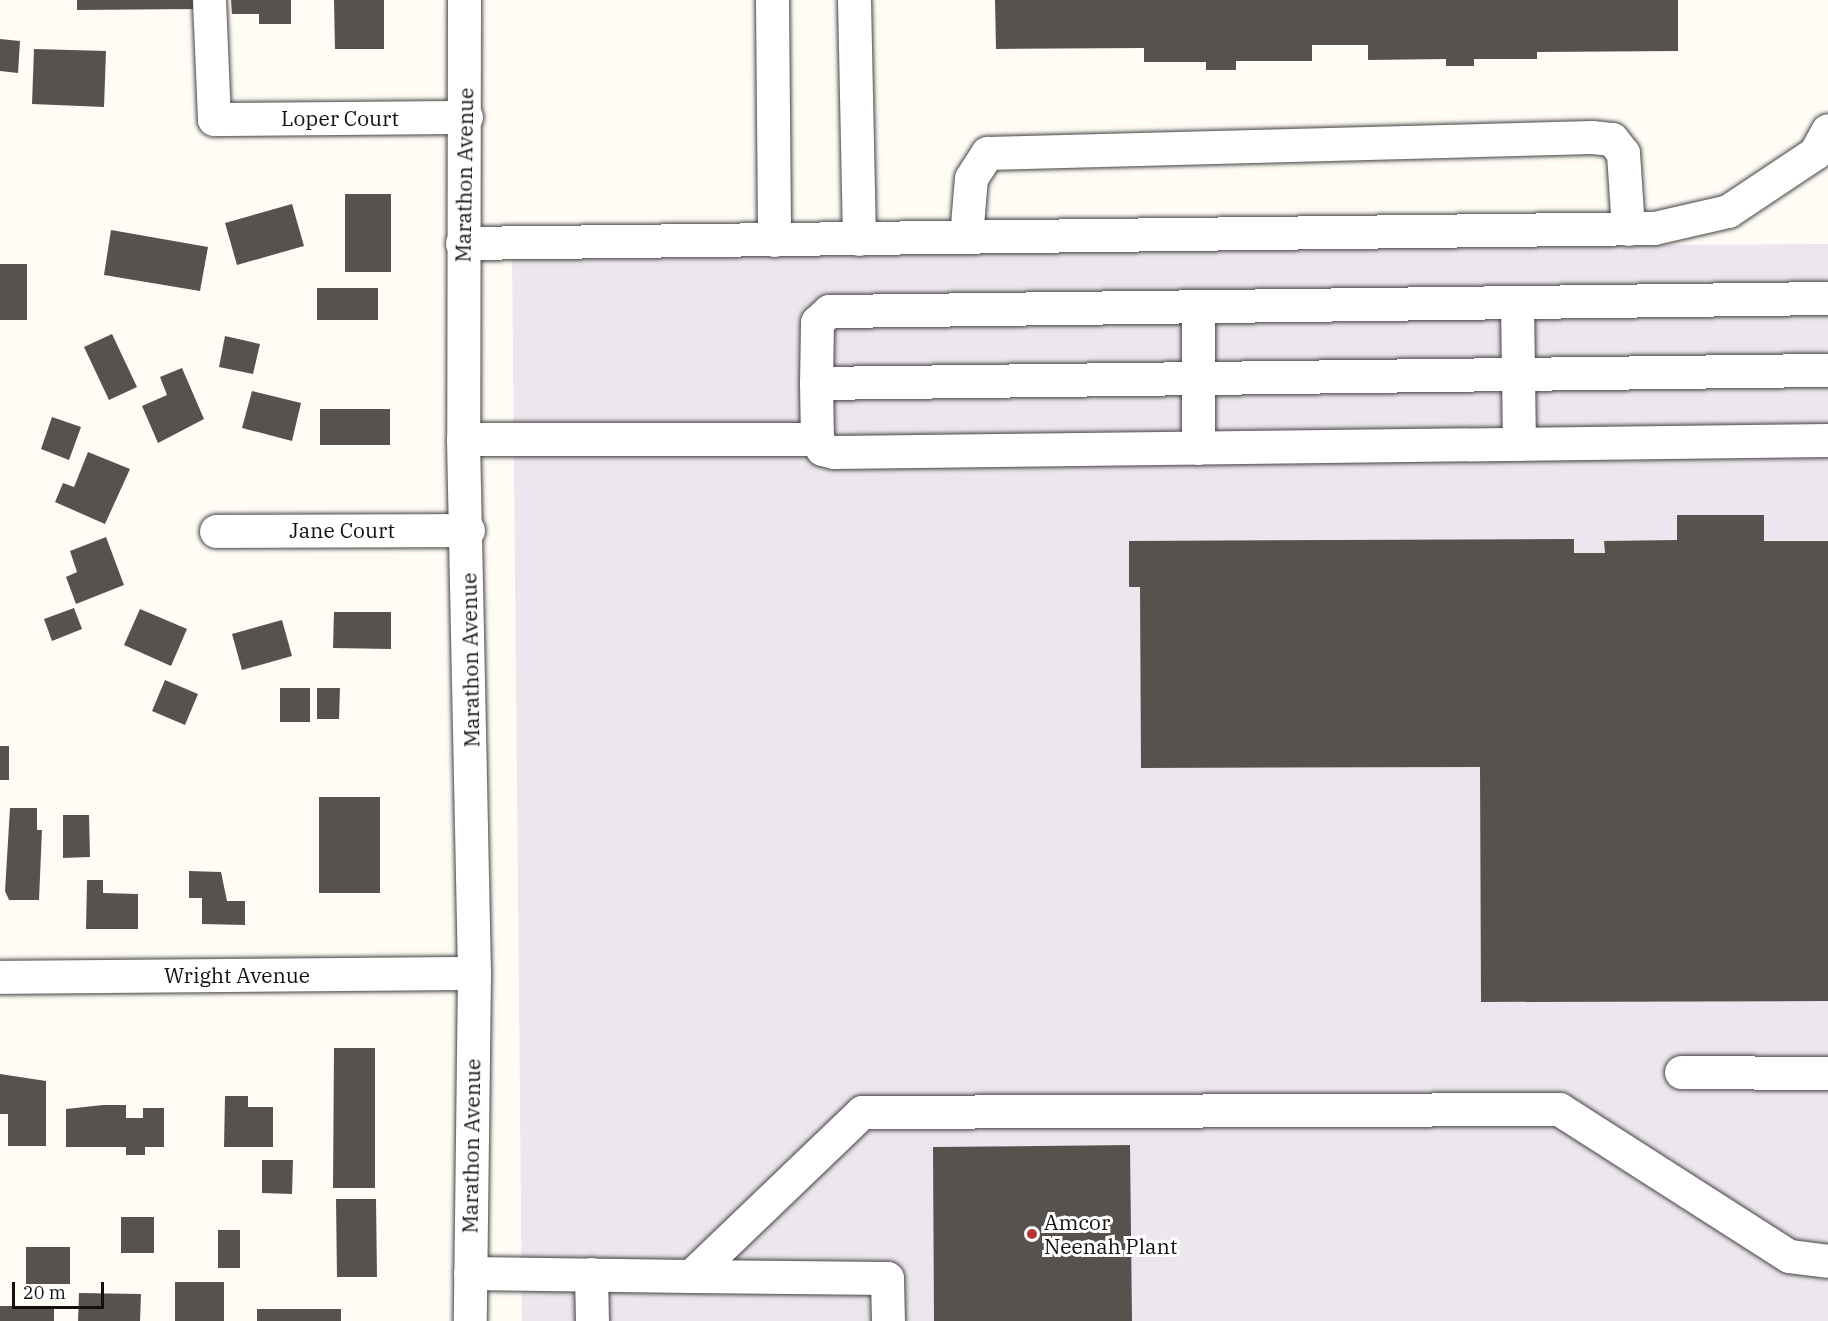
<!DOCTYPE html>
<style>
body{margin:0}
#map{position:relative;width:1828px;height:1321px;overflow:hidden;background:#fefcf5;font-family:"IBM Plex Serif",serif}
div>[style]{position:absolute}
.industrial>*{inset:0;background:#ede6ee}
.building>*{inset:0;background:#58524e}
.roads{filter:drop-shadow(0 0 2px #444) drop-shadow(0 0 2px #444)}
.minor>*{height:33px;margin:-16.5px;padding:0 16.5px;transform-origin:16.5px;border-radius:16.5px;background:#fff}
.dots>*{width:16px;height:16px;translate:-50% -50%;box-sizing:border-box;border:3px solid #fff;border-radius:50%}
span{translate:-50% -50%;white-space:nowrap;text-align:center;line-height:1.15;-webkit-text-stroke:6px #fff;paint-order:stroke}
.street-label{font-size:21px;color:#111}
.poi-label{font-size:21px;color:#111}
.left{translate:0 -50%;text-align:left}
.scale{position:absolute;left:12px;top:1282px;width:92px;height:27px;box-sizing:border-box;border:3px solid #111;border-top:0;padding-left:8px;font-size:18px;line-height:21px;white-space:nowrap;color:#111;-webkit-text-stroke:4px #fff;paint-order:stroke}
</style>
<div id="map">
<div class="industrial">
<div style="clip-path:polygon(1828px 244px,1828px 1321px,522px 1321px,512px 251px)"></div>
</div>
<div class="building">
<div style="clip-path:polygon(77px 0,197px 0,197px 9px,77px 10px)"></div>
<div style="clip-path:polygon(231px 0,291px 0,291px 24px,259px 24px,259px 14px,232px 14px)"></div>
<div style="clip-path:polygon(334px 0,384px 0,384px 49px,335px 49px)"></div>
<div style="clip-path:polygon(995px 0,1678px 0,1678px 51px,1537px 52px,1537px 59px,1474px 59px,1474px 66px,1446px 66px,1446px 59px,1368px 60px,1368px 45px,1312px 45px,1312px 61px,1236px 61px,1236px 70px,1206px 70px,1206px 62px,1144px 62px,1144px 48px,996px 49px)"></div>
<div style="clip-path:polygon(0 39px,20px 41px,18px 73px,0 71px)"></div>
<div style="clip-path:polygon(34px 49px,106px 51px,104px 107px,32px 104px)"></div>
<div style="clip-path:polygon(345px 194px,391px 194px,391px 272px,345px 272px)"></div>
<div style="clip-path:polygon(292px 204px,304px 246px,237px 265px,225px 223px)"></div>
<div style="clip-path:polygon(111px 230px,208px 247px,200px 291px,104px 275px)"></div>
<div style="clip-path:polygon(0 264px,27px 264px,27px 320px,0 320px)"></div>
<div style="clip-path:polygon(317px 288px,378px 288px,378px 320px,317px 320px)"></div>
<div style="clip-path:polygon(112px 334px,137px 387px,109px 400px,84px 347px)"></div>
<div style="clip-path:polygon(225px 336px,260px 344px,253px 374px,219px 367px)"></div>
<div style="clip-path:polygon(182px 368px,204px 419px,158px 443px,142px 406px,167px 395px,160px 377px)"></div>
<div style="clip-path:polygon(252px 391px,301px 403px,292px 441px,242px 428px)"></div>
<div style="clip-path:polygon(320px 409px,390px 409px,390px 445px,320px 445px)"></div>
<div style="clip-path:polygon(52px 417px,81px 427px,69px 460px,41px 449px)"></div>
<div style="clip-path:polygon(88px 452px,130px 469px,105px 524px,55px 502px,63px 483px,74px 487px)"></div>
<div style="clip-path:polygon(1677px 515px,1764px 515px,1764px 541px,1828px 541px,1828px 1001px,1481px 1002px,1480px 767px,1141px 768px,1140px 587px,1129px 587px,1129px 541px,1574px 539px,1574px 553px,1605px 553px,1604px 541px,1677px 540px)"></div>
<div style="clip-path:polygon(106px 537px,124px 585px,76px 604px,66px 577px,77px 572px,70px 551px)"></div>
<div style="clip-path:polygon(74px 608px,82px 629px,52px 641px,44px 619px)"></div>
<div style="clip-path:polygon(140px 609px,187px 629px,171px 666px,124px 645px)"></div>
<div style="clip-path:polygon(334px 612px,391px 612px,391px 649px,333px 648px)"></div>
<div style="clip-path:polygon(282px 620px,292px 656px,242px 670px,232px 634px)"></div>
<div style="clip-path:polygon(165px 680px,198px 694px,185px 725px,152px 711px)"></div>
<div style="clip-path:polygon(280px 688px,310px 688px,310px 722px,280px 722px)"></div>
<div style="clip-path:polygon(317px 688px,340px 688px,339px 719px,317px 719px)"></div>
<div style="clip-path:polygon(0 746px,9px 746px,9px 780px,0 780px)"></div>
<div style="clip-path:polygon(319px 797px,380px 797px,380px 893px,319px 893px)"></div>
<div style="clip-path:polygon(10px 808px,37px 808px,37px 830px,42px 830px,39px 900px,9px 900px,5px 891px)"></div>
<div style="clip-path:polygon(63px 815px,89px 815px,90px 857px,63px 858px)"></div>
<div style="clip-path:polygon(189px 871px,221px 872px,227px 901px,245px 901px,245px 925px,202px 924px,202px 898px,189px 898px)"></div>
<div style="clip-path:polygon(87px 880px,103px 880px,103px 893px,138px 894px,138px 929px,86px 929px)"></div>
<div style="clip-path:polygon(334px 1048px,375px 1048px,375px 1188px,333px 1188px)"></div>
<div style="clip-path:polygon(0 1074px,46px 1081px,46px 1146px,8px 1146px,8px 1114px,0 1114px)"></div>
<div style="clip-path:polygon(225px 1096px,248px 1096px,248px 1107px,273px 1107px,273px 1147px,224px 1147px)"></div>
<div style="clip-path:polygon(103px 1105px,126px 1105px,126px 1118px,143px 1118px,143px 1108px,164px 1108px,164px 1147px,145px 1147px,145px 1155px,126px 1155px,126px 1147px,66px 1147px,66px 1109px)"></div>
<div style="clip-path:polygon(1130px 1145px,1132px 1321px,934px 1321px,933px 1147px)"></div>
<div style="clip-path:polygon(262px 1160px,293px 1160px,292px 1194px,262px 1193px)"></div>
<div style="clip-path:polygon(336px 1199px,376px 1199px,377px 1277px,337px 1277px)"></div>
<div style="clip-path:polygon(121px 1217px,154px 1217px,154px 1253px,121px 1253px)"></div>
<div style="clip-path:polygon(218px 1230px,240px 1230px,240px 1268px,218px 1268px)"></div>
<div style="clip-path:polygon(26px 1247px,70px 1247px,70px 1284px,26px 1284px)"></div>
<div style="clip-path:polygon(175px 1282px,224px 1282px,224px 1321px,175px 1321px)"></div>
<div style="clip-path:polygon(79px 1293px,141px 1294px,140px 1321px,78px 1321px)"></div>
<div style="clip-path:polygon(0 1306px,54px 1306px,54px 1321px,0 1321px)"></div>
<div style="clip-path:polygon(257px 1309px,341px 1309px,341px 1321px,257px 1321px)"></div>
</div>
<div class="roads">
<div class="minor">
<div style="left:209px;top:0;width:119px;rotate:87.6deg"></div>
<div style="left:214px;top:119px;width:252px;rotate:-0.5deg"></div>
<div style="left:464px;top:0;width:439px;rotate:90.1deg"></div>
<div style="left:463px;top:439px;width:534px;rotate:88.82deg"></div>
<div style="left:474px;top:973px;width:348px;rotate:90.7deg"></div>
<div style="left:772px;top:0;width:240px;rotate:89.5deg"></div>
<div style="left:854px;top:0;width:239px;rotate:88.8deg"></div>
<div style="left:966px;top:237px;width:59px;rotate:-85.2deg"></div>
<div style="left:971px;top:178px;width:30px;rotate:-57deg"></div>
<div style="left:987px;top:153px;width:605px;rotate:-1.51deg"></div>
<div style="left:1592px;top:137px;width:20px;rotate:6deg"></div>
<div style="left:1612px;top:139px;width:18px;rotate:52deg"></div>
<div style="left:1623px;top:153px;width:76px;rotate:86.2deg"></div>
<div style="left:462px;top:243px;width:1192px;rotate:-0.72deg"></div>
<div style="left:1654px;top:228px;width:76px;rotate:-12.9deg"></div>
<div style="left:1728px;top:211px;width:105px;rotate:-33.7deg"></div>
<div style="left:1815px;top:153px;width:26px;rotate:-61deg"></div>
<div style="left:1828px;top:298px;width:999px;rotate:179.25deg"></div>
<div style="left:829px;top:311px;width:16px;rotate:137deg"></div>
<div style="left:817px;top:322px;width:61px;rotate:90.9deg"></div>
<div style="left:816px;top:383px;width:56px;rotate:89deg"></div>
<div style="left:817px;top:439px;width:11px;rotate:63deg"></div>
<div style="left:822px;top:449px;width:12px;rotate:14deg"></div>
<div style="left:834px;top:452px;width:994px;rotate:-0.69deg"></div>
<div style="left:1517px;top:302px;width:142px;rotate:89.2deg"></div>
<div style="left:1198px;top:306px;width:142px;rotate:90deg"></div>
<div style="left:816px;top:383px;width:1012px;rotate:-0.74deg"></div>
<div style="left:463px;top:439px;width:354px"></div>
<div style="left:216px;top:531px;width:252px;rotate:-0.2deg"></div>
<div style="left:0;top:977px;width:474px;rotate:-0.5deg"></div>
<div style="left:1681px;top:1072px;width:147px;rotate:0.4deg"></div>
<div style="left:470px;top:1273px;width:221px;rotate:0.8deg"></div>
<div style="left:691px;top:1276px;width:237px;rotate:-43.8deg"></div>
<div style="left:862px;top:1112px;width:697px;rotate:-0.25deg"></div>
<div style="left:1559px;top:1109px;width:273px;rotate:32.6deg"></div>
<div style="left:1789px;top:1256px;width:39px;rotate:7deg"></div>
<div style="left:591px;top:1274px;width:47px;rotate:88.8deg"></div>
<div style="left:691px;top:1276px;width:196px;rotate:0.6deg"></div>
<div style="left:887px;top:1278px;width:43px;rotate:88.7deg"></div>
</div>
</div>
<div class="dots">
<div style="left:1032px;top:1234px;background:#b33638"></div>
</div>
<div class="street-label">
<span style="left:340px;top:118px">Loper Court</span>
<span style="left:464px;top:175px;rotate:-89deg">Marathon Avenue</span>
<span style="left:342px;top:530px">Jane Court</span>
<span style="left:470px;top:660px;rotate:-91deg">Marathon Avenue</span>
<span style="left:237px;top:975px">Wright Avenue</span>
<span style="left:471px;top:1146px;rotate:-89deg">Marathon Avenue</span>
</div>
<div class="poi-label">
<span class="left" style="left:1044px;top:1234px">Amcor<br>Neenah Plant</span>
</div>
<div class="scale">20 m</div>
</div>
